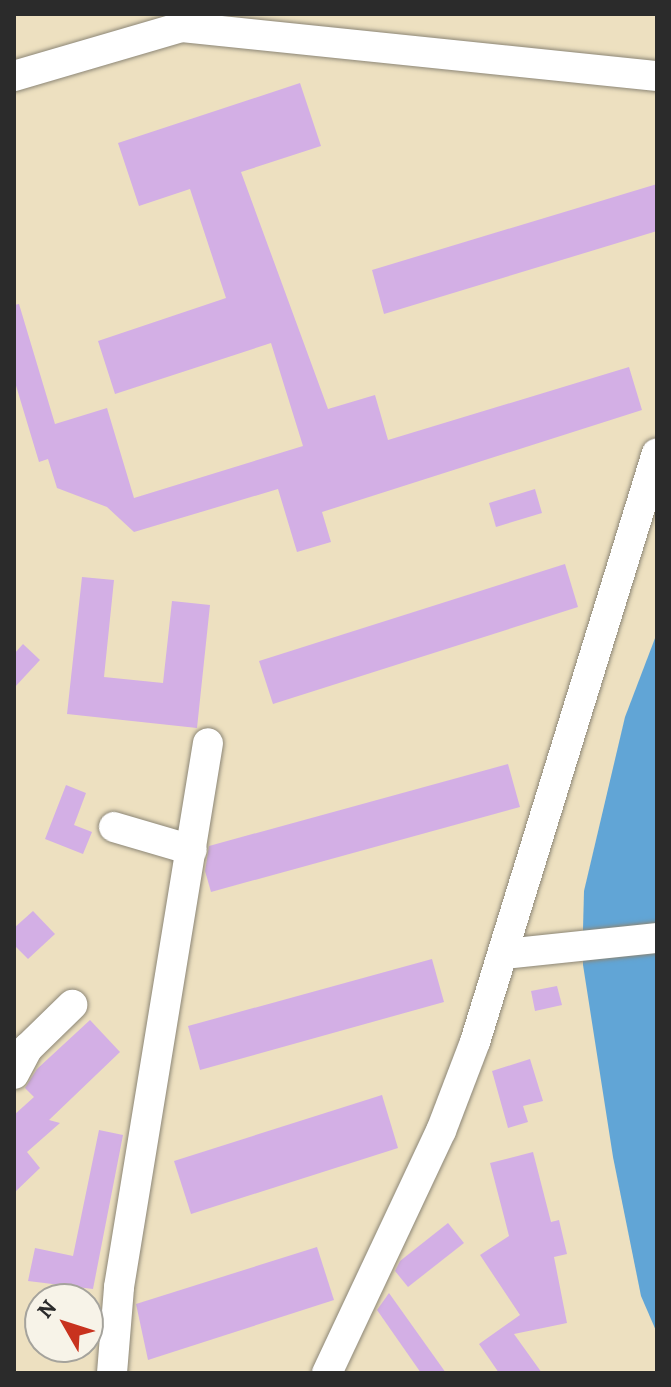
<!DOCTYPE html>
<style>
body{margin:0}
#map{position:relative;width:671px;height:1387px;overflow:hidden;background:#ede0c0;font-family:Alegreya,serif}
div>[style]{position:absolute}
.water>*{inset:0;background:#61a5d6}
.building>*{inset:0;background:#d3afe5}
.roads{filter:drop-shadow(0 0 2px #8c8676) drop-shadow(0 0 2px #8c8676)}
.minor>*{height:30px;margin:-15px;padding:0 15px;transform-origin:15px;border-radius:15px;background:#fff}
span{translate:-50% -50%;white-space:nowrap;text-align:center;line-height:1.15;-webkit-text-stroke:6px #f7f3e8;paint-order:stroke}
.frame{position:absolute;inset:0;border:16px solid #2b2b2b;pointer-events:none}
.north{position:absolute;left:24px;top:1283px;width:80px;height:80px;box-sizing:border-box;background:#f7f3e8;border:2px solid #a5a39c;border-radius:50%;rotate:309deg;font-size:22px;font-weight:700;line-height:32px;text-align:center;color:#2b2b2b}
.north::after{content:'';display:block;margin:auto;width:28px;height:36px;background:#c8321e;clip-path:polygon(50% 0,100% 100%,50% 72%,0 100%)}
</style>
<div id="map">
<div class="water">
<div style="clip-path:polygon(657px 633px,657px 1333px,641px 1296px,613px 1157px,583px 965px,583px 929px,584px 891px,625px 717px)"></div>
</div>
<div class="building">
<div style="clip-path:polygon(300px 83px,321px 146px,241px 172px,328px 409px,375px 395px,388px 440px,629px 367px,642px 410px,322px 512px,331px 542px,297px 552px,278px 489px,134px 532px,107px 507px,57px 488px,48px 459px,39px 462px,14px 379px,14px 305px,19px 304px,55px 424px,107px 408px,134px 498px,303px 446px,271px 343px,115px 394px,98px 341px,226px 298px,190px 189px,139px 206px,118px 143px)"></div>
<div style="clip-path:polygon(657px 184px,657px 231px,384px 314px,372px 270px)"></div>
<div style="clip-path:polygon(535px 489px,542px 513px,496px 527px,489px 503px)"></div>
<div style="clip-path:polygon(565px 564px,578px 607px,273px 704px,259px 661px)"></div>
<div style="clip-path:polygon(82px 577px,114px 580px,104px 677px,163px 683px,172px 601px,210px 605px,197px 728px,67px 714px)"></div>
<div style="clip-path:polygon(23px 644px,40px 660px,14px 688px,14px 654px)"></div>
<div style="clip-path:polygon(508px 764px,520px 807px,211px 892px,205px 871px,209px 846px)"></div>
<div style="clip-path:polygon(66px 785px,86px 793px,74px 825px,92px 832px,83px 854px,45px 839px)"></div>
<div style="clip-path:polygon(33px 911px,55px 934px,28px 959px,14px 945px,14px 928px)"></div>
<div style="clip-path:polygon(432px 959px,444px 1002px,200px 1070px,188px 1026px)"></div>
<div style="clip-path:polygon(557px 986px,562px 1005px,535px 1011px,531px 991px)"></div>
<div style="clip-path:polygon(90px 1020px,120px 1052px,49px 1120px,60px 1123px,27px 1152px,40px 1168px,14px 1193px,14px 1115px,34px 1097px,25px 1088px,37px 1069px)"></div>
<div style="clip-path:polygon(530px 1059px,543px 1101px,523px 1106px,528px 1122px,508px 1128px,492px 1071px)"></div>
<div style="clip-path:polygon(382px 1095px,398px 1148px,191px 1214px,174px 1161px)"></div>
<div style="clip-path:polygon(99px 1130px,123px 1135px,93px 1289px,28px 1281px,35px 1248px,73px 1256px)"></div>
<div style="clip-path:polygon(533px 1152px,551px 1222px,559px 1220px,567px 1254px,554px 1257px,567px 1323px,514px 1334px,542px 1373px,499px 1373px,479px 1344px,520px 1315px,480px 1255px,509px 1236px,490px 1163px)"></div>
<div style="clip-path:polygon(448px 1223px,464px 1243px,408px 1287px,395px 1271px,400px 1261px)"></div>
<div style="clip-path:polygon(317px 1247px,334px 1300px,148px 1360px,136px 1304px)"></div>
<div style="clip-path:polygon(389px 1293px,446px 1373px,421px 1373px,377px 1310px)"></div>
</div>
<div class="roads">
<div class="minor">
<div style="left:14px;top:76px;width:175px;rotate:-16.3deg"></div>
<div style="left:182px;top:27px;width:478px;rotate:5.9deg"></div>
<div style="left:114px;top:827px;width:81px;rotate:16.4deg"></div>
<div style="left:504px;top:954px;width:154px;rotate:-6deg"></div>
<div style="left:14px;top:1074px;width:30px;rotate:-62deg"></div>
<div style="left:28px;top:1048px;width:62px;rotate:-44.3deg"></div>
<div style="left:112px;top:1373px;width:86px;rotate:-85.3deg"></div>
<div style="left:119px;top:1287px;width:551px;rotate:-80.71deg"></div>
<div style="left:327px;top:1373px;width:268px;rotate:-64.8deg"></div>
<div style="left:441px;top:1131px;width:95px;rotate:-69.1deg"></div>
<div style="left:475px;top:1042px;width:616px;rotate:-72.83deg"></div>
</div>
</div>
<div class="frame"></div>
<div class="north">N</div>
</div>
